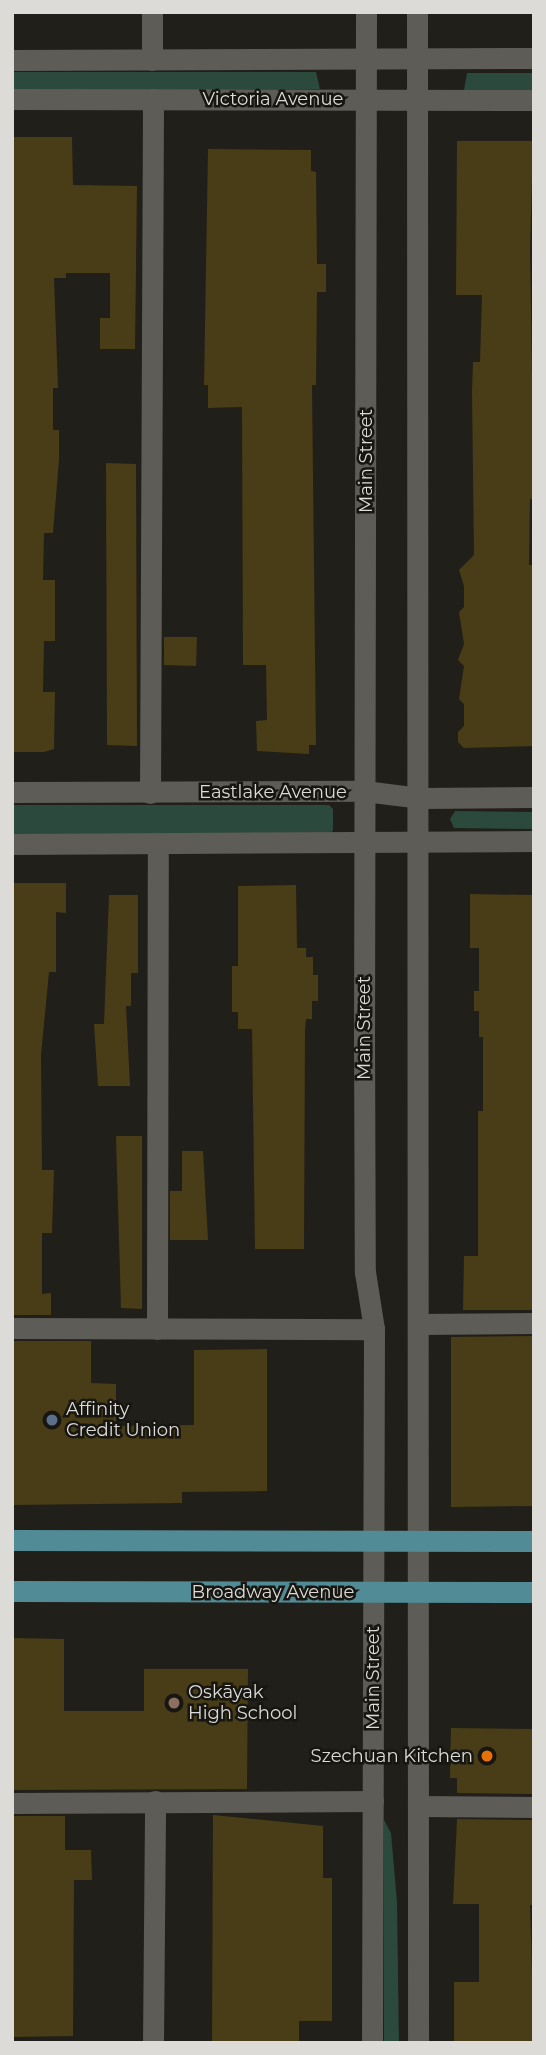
<!DOCTYPE html>
<meta charset="utf-8">
<style>
body{margin:0}
#map{position:relative;width:546px;height:2055px;overflow:hidden;background:#211f1a;font-family:Montserrat,sans-serif}
div>[style]{position:absolute}
.green>*{inset:0;background:#2b493c}
.building>*{inset:0;background:#483d16}
.minor>*{height:21px;margin:-10.5px;padding:0 10.5px;transform-origin:10.5px;border-radius:10.5px;background:#5e5c57}
.major>*{height:21px;margin:-10.5px;padding:0 10.5px;transform-origin:10.5px;border-radius:10.5px;background:#518b96}
.dots>*{width:19px;height:19px;translate:-50% -50%;box-sizing:border-box;border:4px solid #171611;border-radius:50%}
span{translate:-50% -50%;white-space:nowrap;text-align:center;line-height:1.15;-webkit-text-stroke:5px #171611;paint-order:stroke}
.street-label{font-size:18px;color:#dcdbd8}
.poi-label{font-size:18px;color:#dcdbd8}
.left{translate:0 -50%;text-align:left}
.right{translate:-100% -50%;text-align:right}
.frame{position:absolute;inset:0;border:14px solid #dcdbd8;pointer-events:none}
</style>
<div id="map">
<div class="green">
<div style="clip-path:polygon(12px 72px,316px 72px,320px 89px,12px 92px)"></div>
<div style="clip-path:polygon(467px 73px,534px 73px,534px 91px,464px 90px)"></div>
<div style="clip-path:polygon(12px 805px,329px 805px,333px 809px,333px 830px,330px 835px,12px 835px)"></div>
<div style="clip-path:polygon(455px 811px,534px 812px,534px 829px,454px 828px,450px 819px)"></div>
<div style="clip-path:polygon(384px 1820px,391px 1833px,397px 1902px,399px 2043px,384px 2043px)"></div>
</div>
<div class="building">
<div style="clip-path:polygon(12px 137px,72px 137px,73px 185px,137px 186px,135px 349px,100px 349px,100px 318px,110px 318px,110px 273px,66px 273px,66px 278px,54px 278px,58px 388px,53px 388px,53px 430px,59px 430px,59px 460px,53px 533px,44px 533px,43px 580px,55px 580px,55px 641px,44px 641px,43px 692px,55px 692px,54px 749px,44px 752px,12px 752px)"></div>
<div style="clip-path:polygon(457px 141px,533px 141px,530px 250px,534px 499px,530px 499px,529px 565px,534px 565px,534px 746px,464px 748px,458px 742px,458px 732px,464px 726px,464px 704px,459px 699px,464px 666px,458px 660px,464px 644px,459px 612px,464px 607px,464px 586px,459px 570px,474px 555px,472px 392px,473px 362px,480px 362px,482px 295px,456px 295px)"></div>
<div style="clip-path:polygon(208px 149px,311px 150px,311px 171px,316px 172px,317px 264px,326px 264px,326px 292px,317px 292px,316px 385px,312px 385px,316px 745px,309px 745px,309px 754px,257px 751px,256px 721px,267px 720px,266px 665px,243px 665px,242px 407px,208px 408px,208px 385px,204px 385px)"></div>
<div style="clip-path:polygon(106px 463px,136px 464px,137px 746px,107px 745px)"></div>
<div style="clip-path:polygon(164px 637px,197px 637px,196px 666px,164px 665px)"></div>
<div style="clip-path:polygon(12px 883px,66px 883px,66px 913px,56px 912px,56px 972px,49px 972px,41px 1055px,42px 1170px,54px 1170px,52px 1233px,42px 1233px,42px 1294px,51px 1293px,51px 1315px,12px 1315px)"></div>
<div style="clip-path:polygon(296px 885px,297px 948px,306px 948px,306px 957px,313px 957px,313px 975px,318px 975px,318px 1001px,312px 1001px,312px 1019px,306px 1019px,305px 1029px,304px 1249px,255px 1249px,252px 1029px,238px 1029px,238px 1012px,232px 1012px,232px 966px,238px 966px,238px 886px)"></div>
<div style="clip-path:polygon(470px 894px,534px 895px,534px 1310px,463px 1310px,464px 1256px,478px 1256px,478px 1111px,483px 1111px,483px 1037px,479px 1037px,479px 1011px,474px 1011px,474px 991px,479px 991px,479px 948px,470px 948px)"></div>
<div style="clip-path:polygon(109px 895px,138px 895px,138px 973px,131px 973px,131px 1006px,126px 1006px,130px 1086px,98px 1086px,94px 1024px,104px 1024px)"></div>
<div style="clip-path:polygon(116px 1136px,142px 1136px,142px 1309px,121px 1308px)"></div>
<div style="clip-path:polygon(182px 1151px,203px 1151px,208px 1240px,170px 1240px,170px 1191px,182px 1191px)"></div>
<div style="clip-path:polygon(534px 1336px,534px 1506px,451px 1507px,451px 1337px)"></div>
<div style="clip-path:polygon(12px 1341px,91px 1341px,91px 1383px,116px 1384px,116px 1426px,194px 1425px,194px 1350px,267px 1349px,267px 1491px,182px 1492px,182px 1503px,12px 1505px)"></div>
<div style="clip-path:polygon(12px 1638px,64px 1639px,64px 1711px,144px 1711px,144px 1669px,248px 1669px,247px 1789px,12px 1790px)"></div>
<div style="clip-path:polygon(451px 1728px,534px 1729px,534px 1794px,457px 1793px,457px 1778px,450px 1778px)"></div>
<div style="clip-path:polygon(213px 1815px,323px 1826px,323px 1878px,332px 1878px,332px 2021px,299px 2021px,299px 2043px,212px 2043px)"></div>
<div style="clip-path:polygon(12px 1816px,65px 1816px,65px 1850px,91px 1850px,92px 1880px,74px 1880px,73px 2036px,12px 2037px)"></div>
<div style="clip-path:polygon(457px 1819px,534px 1820px,534px 1905px,530px 1905px,534px 2043px,454px 2043px,454px 1982px,479px 1982px,479px 1904px,453px 1904px)"></div>
</div>
<div class="minor">
<div style="left:152px;top:12px;width:48px;rotate:90deg"></div>
<div style="left:366px;top:12px;width:1021px;rotate:90.11deg"></div>
<div style="left:364px;top:1033px;width:239px;rotate:89.8deg"></div>
<div style="left:365px;top:1272px;width:58px;rotate:81deg"></div>
<div style="left:374px;top:1329px;width:714px;rotate:90.16deg"></div>
<div style="left:417px;top:12px;width:2031px;rotate:89.97deg"></div>
<div style="left:12px;top:60px;width:522px;rotate:-0.22deg"></div>
<div style="left:12px;top:99px;width:522px;rotate:0.11deg"></div>
<div style="left:12px;top:792px;width:352px;rotate:-0.2deg"></div>
<div style="left:364px;top:791px;width:56px;rotate:7.1deg"></div>
<div style="left:420px;top:798px;width:114px;rotate:-0.5deg"></div>
<div style="left:150px;top:793px;width:694px;rotate:-89.75deg"></div>
<div style="left:12px;top:844px;width:522px;rotate:-0.33deg"></div>
<div style="left:419px;top:1324px;width:115px;rotate:-0.5deg"></div>
<div style="left:12px;top:1328px;width:362px;rotate:0.2deg"></div>
<div style="left:157px;top:1329px;width:485px;rotate:-89.9deg"></div>
<div style="left:12px;top:1803px;width:361px;rotate:-0.3deg"></div>
<div style="left:419px;top:1806px;width:115px;rotate:0.5deg"></div>
<div style="left:153px;top:2043px;width:242px;rotate:-89.5deg"></div>
</div>
<div class="major">
<div style="left:12px;top:1540px;width:522px;rotate:0.11deg"></div>
<div style="left:12px;top:1591px;width:522px;rotate:0.11deg"></div>
</div>
<div class="dots">
<div style="left:52px;top:1420px;background:#5c6f8a"></div>
<div style="left:174px;top:1703px;background:#8d6e63"></div>
<div style="left:487px;top:1756px;background:#e8710a"></div>
</div>
<div class="street-label">
<span style="left:273px;top:99px">Victoria Avenue</span>
<span style="left:366px;top:461px;rotate:-90deg">Main Street</span>
<span style="left:273px;top:792px">Eastlake Avenue</span>
<span style="left:364px;top:1028px;rotate:-90deg">Main Street</span>
<span style="left:273px;top:1592px">Broadway Avenue</span>
<span style="left:373px;top:1678px;rotate:-90deg">Main Street</span>
</div>
<div class="poi-label">
<span class="left" style="left:66px;top:1420px">Affinity<br>Credit Union</span>
<span class="left" style="left:188px;top:1703px">Oskāyak<br>High School</span>
<span class="right" style="left:473px;top:1756px">Szechuan Kitchen</span>
</div>
<div class="frame"></div>
</div>
